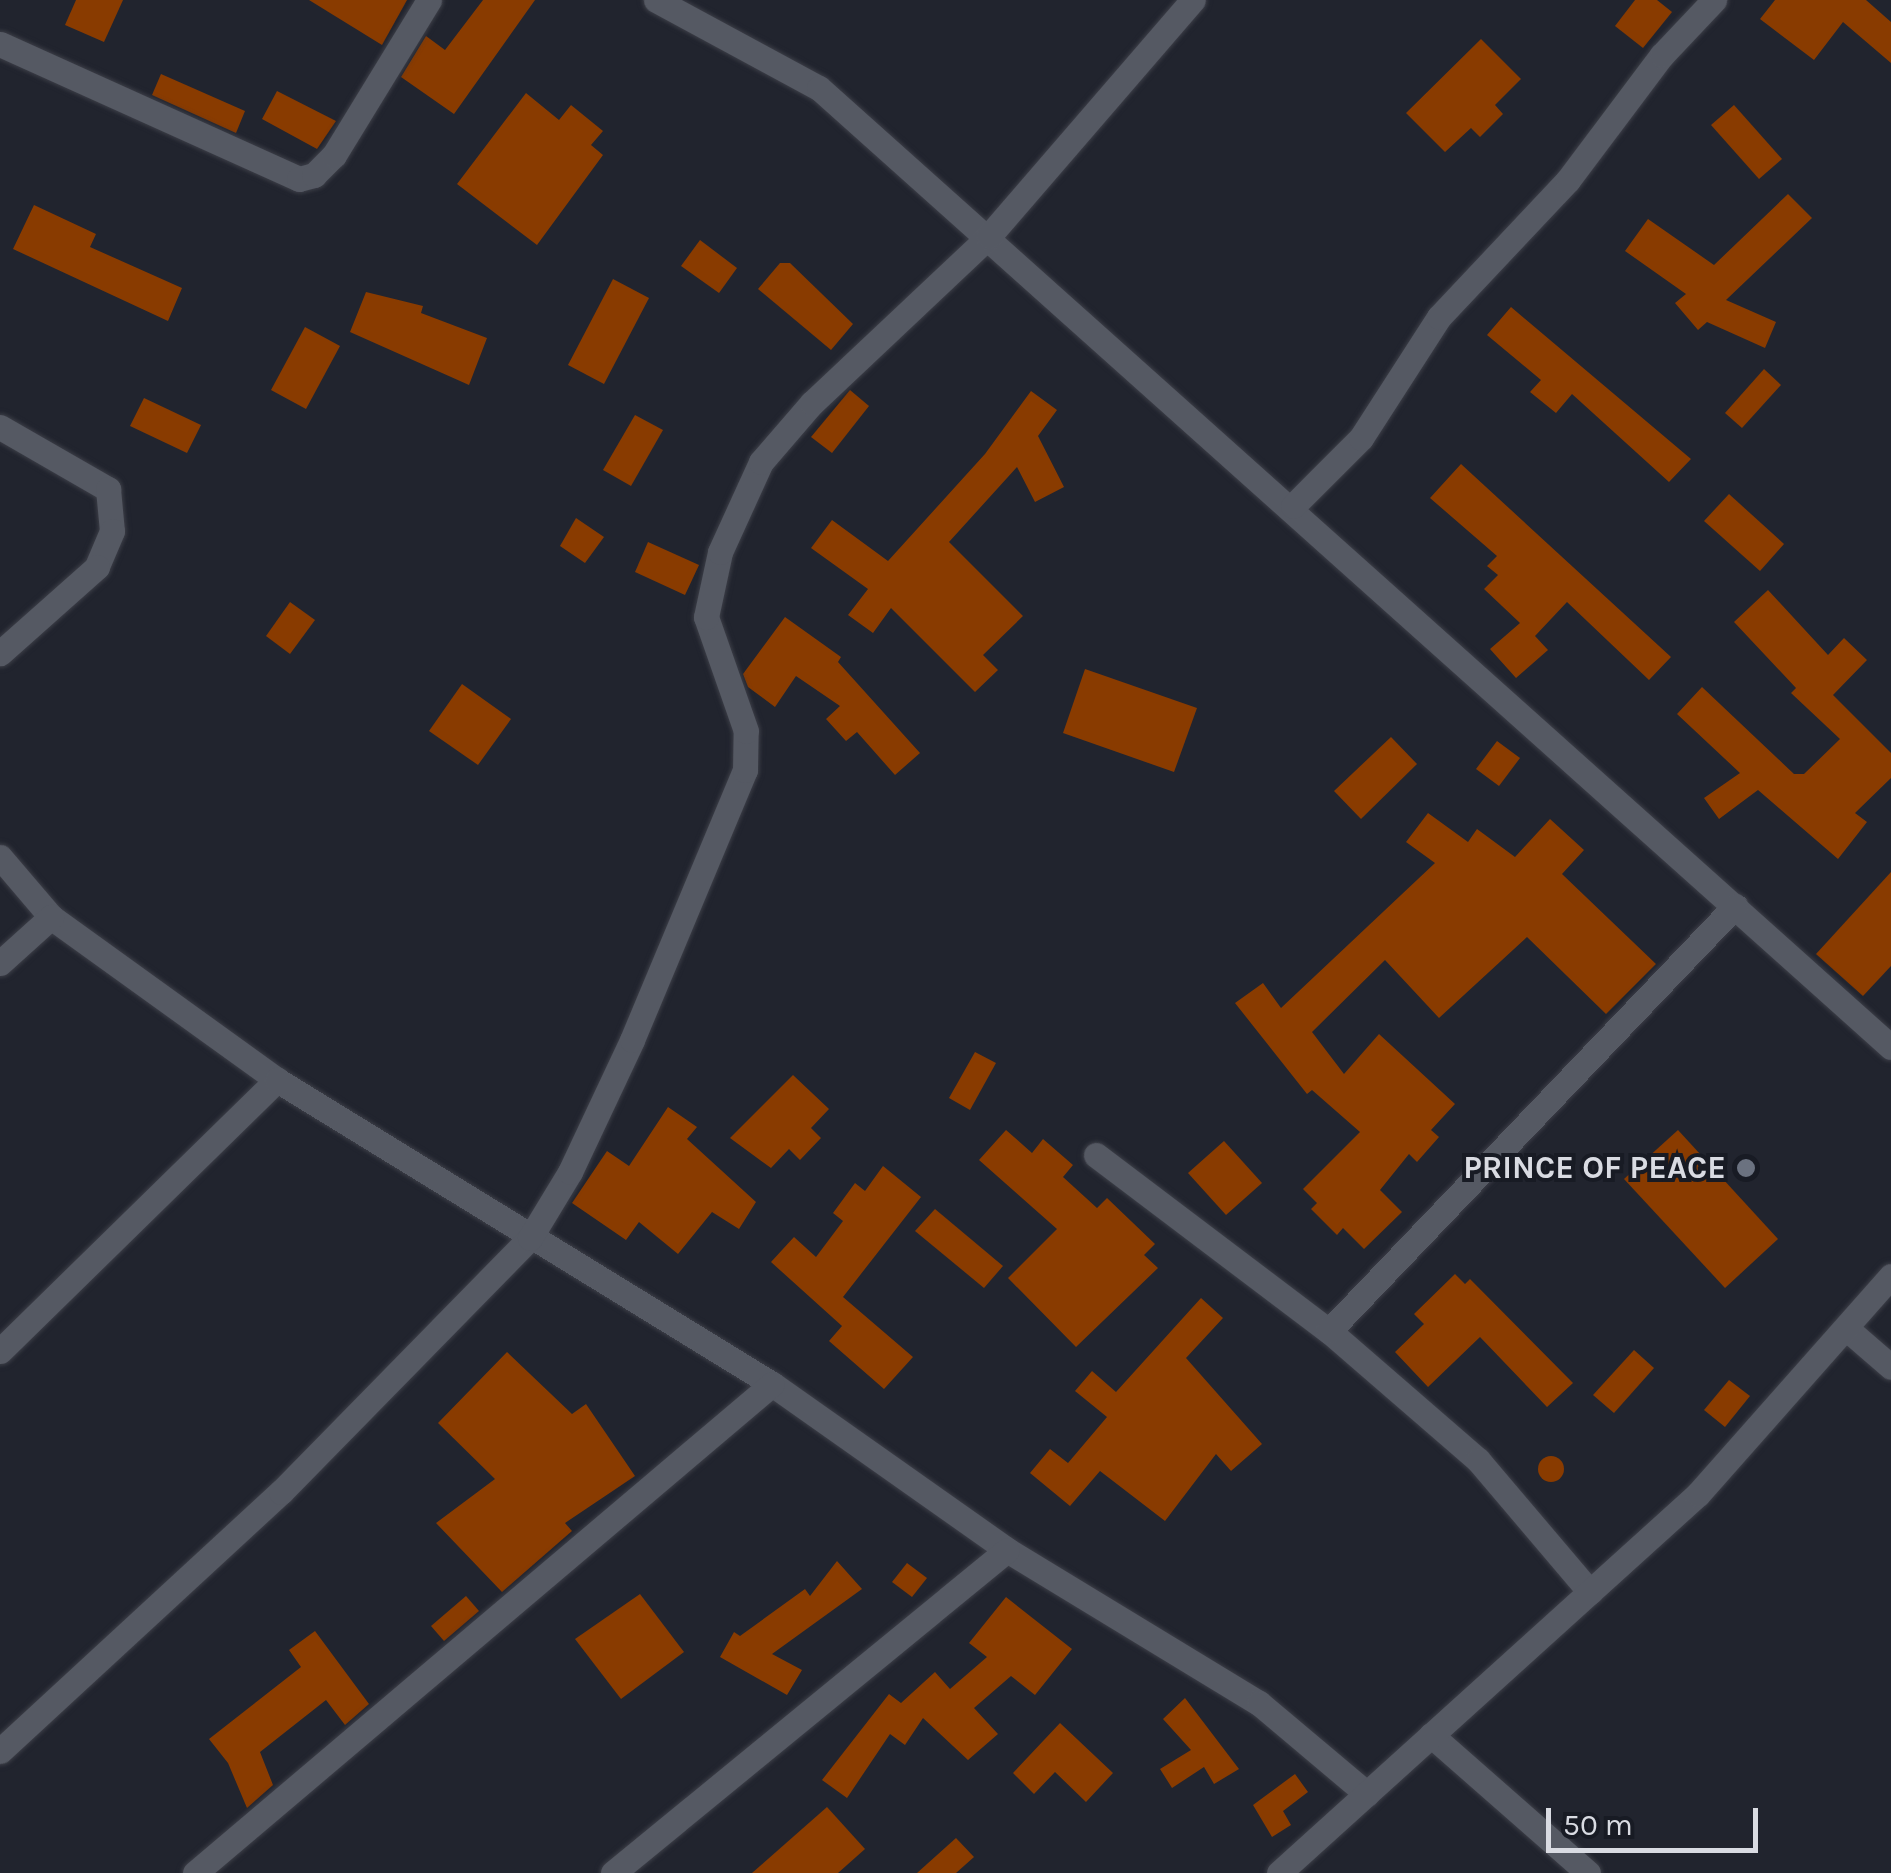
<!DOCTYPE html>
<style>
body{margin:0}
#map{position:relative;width:1891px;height:1873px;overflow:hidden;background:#21242e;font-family:Karla,sans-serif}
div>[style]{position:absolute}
.building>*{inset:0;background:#893b00}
.round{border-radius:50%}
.roads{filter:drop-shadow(0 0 2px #3c3e47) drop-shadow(0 0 2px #3c3e47)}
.street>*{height:25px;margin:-12.5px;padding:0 12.5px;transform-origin:12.5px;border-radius:12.5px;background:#555963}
.dots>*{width:28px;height:28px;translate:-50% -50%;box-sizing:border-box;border:5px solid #181b24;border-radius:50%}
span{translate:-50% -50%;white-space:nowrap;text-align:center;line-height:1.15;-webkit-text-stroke:8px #181b24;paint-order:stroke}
.poi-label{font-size:32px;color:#d9dbe2;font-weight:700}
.right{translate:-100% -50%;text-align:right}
.scale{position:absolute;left:1546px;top:1808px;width:212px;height:45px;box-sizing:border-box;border:5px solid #d9dbe2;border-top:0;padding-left:12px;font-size:30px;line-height:35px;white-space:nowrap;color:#d9dbe2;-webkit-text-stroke:8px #181b24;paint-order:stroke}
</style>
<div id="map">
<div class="building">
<div style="clip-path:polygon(76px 0,123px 0,104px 42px,65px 25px)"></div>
<div style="clip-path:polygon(309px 0,407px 0,382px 45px)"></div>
<div style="clip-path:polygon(483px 0,535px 0,454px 114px,401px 77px,426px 36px,445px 50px)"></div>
<div style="clip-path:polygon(1635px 0,1657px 0,1672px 12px,1643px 48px,1615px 26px)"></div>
<div style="clip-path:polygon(1775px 0,1866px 0,1891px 22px,1891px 63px,1843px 22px,1814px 60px,1760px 19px)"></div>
<div style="clip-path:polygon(1481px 39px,1521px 79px,1495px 105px,1503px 114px,1480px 137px,1471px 128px,1445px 152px,1406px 113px)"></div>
<div style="clip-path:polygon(161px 74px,245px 111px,236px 133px,152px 95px)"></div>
<div style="clip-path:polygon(277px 91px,336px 121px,317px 149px,262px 119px)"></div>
<div style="clip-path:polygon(526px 93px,559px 120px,571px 105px,603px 131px,591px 145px,603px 155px,537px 245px,457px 184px)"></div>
<div style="clip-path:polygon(1734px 105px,1782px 159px,1759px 179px,1711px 125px)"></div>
<div style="clip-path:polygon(1788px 194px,1812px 218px,1726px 300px,1776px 322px,1765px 348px,1707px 322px,1698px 330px,1675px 303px,1686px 294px,1625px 251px,1648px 219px,1714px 265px)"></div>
<div style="clip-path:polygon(34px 205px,96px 234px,90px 247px,182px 288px,168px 321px,13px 249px)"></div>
<div style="clip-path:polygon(700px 240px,737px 268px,719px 293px,681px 266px)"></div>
<div style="clip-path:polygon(780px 263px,790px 263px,853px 324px,831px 350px,758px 289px)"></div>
<div style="clip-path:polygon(613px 279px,649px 298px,604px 384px,568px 365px)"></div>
<div style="clip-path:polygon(366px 292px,423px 306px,421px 313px,487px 338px,469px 385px,350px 332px)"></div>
<div style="clip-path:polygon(1511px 307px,1691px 459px,1669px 482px,1572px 394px,1556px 413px,1530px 392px,1541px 380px,1487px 335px)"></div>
<div style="clip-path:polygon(305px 327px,340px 346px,306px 409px,271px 390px)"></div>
<div style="clip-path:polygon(1764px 369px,1781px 385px,1742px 428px,1725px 413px)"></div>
<div style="clip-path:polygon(850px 390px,869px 406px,832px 453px,811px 437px)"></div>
<div style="clip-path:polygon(1031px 391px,1057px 410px,1038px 436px,1064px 487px,1035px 502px,1017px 467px,949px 542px,1023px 616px,983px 655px,998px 670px,975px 692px,891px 608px,873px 633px,848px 615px,868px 589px,811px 548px,832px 520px,888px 561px,985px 454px)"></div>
<div style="clip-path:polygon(144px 398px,201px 425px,187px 453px,130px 426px)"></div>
<div style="clip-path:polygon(635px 415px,663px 430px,631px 486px,603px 470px)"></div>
<div style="clip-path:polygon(1461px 464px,1671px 657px,1649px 680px,1567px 602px,1535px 636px,1548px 650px,1516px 678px,1490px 649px,1520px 623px,1484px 589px,1498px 575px,1487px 566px,1497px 556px,1430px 498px)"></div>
<div style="clip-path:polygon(1729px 494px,1784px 544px,1760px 571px,1704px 521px)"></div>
<div style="clip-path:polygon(576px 518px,604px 537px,585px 563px,560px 546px)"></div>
<div style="clip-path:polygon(648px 542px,699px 565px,685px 595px,635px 572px)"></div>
<div style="clip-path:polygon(1768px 590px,1828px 655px,1844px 638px,1867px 660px,1833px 695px,1891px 753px,1891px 778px,1855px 813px,1867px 822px,1838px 859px,1758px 790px,1719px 819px,1704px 798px,1740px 773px,1677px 714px,1702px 687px,1794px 774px,1804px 774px,1840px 739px,1791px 693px,1796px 688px,1734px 622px)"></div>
<div style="clip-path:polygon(290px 602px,315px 620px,290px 654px,266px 636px)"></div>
<div style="clip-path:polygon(785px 617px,841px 657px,838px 662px,920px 753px,895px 775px,857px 732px,846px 741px,826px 719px,840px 706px,796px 676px,775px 707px,748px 687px,743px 674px)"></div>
<div style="clip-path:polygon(1085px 669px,1197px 708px,1174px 772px,1063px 733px)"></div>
<div style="clip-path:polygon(462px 684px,511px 719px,478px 765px,429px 731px)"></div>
<div style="clip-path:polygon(1391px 737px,1417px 764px,1361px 819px,1334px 791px)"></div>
<div style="clip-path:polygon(1497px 741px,1520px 758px,1499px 786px,1476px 769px)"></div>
<div style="clip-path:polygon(1428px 813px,1468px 842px,1477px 829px,1515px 857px,1550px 819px,1584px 850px,1562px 874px,1656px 964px,1606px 1014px,1527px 937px,1439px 1018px,1385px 960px,1312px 1032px,1344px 1074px,1379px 1034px,1455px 1104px,1431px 1130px,1439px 1137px,1417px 1162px,1409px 1154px,1380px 1190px,1402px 1212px,1364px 1249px,1343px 1228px,1337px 1235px,1311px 1209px,1317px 1203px,1303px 1189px,1360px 1132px,1312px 1090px,1307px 1094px,1235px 1003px,1263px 983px,1281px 1008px,1435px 863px,1406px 842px)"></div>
<div style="clip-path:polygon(1891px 872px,1891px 966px,1863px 996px,1816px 954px)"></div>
<div style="clip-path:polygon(975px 1052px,996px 1063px,970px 1110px,949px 1098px)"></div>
<div style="clip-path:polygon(793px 1075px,829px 1109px,811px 1128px,821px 1138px,800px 1160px,789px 1149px,771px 1168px,730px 1138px)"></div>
<div style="clip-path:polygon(668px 1107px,697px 1127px,687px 1139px,756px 1202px,739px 1229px,712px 1212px,678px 1254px,639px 1222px,626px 1240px,572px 1203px,607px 1151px,629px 1166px)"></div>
<div style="clip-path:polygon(1006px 1130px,1032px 1153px,1043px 1139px,1073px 1165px,1063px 1177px,1097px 1208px,1107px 1198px,1155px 1244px,1144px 1255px,1158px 1268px,1076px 1347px,1008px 1278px,1057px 1229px,979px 1160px)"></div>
<div style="clip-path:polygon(1678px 1130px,1778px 1239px,1725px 1288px,1624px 1179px)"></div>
<div style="clip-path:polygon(1224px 1141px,1262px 1183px,1226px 1215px,1188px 1173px)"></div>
<div style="clip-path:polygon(883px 1166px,921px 1197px,843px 1297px,913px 1357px,884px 1389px,829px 1341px,842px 1326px,771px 1262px,794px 1237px,816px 1257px,843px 1221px,833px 1213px,855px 1183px,865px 1191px)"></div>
<div style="clip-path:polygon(935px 1209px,1003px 1266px,984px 1288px,915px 1231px)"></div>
<div style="clip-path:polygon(1455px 1274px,1465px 1284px,1470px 1279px,1573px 1383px,1547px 1407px,1480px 1337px,1428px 1387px,1395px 1352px,1424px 1324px,1414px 1314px)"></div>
<div style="clip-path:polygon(1201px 1298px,1223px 1318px,1186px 1358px,1262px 1444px,1231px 1471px,1216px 1454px,1165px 1521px,1100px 1471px,1070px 1506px,1030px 1473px,1050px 1449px,1068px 1463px,1107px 1417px,1075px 1391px,1092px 1371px,1116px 1392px)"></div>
<div style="clip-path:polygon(1634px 1350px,1654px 1368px,1614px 1413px,1593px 1395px)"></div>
<div style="clip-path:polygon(507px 1352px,572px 1414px,586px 1404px,635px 1476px,565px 1523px,572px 1531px,502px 1592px,436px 1523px,495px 1479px,438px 1423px)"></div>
<div style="clip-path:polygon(1729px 1380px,1750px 1396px,1725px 1427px,1704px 1410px)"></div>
<div class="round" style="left:1538px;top:1456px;width:26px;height:26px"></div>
<div style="clip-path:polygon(837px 1561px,862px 1589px,772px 1654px,802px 1670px,787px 1695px,720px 1657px,734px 1632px,740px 1636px,805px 1589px,810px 1596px)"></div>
<div style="clip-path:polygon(907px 1563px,927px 1578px,912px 1597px,892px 1582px)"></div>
<div style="clip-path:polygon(640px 1594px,684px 1652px,621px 1699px,575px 1639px)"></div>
<div style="clip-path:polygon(466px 1596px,479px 1611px,444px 1641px,431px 1626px)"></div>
<div style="clip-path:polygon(1006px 1597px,1072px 1649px,1035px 1695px,1011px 1676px,974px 1708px,998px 1734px,968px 1760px,923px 1718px,905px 1745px,890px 1734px,847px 1798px,822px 1780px,889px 1694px,901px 1703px,935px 1672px,950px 1689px,987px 1657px,969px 1643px)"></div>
<div style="clip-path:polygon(315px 1631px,369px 1704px,345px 1725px,326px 1700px,260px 1752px,273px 1785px,247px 1808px,228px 1763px,209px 1739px,301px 1667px,289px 1650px)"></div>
<div style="clip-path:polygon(1185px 1698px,1239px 1769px,1214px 1784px,1204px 1767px,1172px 1788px,1160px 1769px,1191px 1750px,1163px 1719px)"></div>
<div style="clip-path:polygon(1060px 1723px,1113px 1773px,1086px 1802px,1055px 1772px,1034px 1794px,1013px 1773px)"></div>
<div style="clip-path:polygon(1295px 1774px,1308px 1792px,1283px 1811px,1291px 1825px,1272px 1837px,1253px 1805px)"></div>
<div style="clip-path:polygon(827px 1807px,865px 1849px,838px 1873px,752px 1873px)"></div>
<div style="clip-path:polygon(956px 1838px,974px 1857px,956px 1873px,917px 1873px)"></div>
</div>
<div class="roads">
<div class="street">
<div style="left:656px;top:0;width:185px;rotate:28.4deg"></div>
<div style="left:819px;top:88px;width:1438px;rotate:41.82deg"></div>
<div style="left:0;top:44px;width:328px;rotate:24.3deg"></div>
<div style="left:299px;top:179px;width:16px;rotate:-15deg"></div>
<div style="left:314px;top:175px;width:28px;rotate:-45deg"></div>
<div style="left:334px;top:155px;width:182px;rotate:-58.5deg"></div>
<div style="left:0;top:427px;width:125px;rotate:29.9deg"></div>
<div style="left:108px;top:489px;width:42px;rotate:84.6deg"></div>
<div style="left:112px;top:531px;width:39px;rotate:113deg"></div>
<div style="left:97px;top:567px;width:130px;rotate:138.4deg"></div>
<div style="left:1293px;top:506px;width:96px;rotate:-45deg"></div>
<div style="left:1361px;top:438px;width:144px;rotate:-57.2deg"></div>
<div style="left:1439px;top:317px;width:188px;rotate:-46.7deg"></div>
<div style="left:1568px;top:180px;width:156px;rotate:-53.1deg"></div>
<div style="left:1662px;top:55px;width:76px;rotate:-46.6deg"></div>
<div style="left:0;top:857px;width:79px;rotate:49.6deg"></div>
<div style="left:51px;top:917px;width:279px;rotate:35.8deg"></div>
<div style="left:0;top:963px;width:69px;rotate:-42deg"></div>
<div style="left:1096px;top:1155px;width:292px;rotate:37.1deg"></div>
<div style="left:1329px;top:1331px;width:197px;rotate:40.9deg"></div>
<div style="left:1478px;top:1460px;width:173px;rotate:49.7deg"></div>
<div style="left:1847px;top:1329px;width:58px;rotate:40.8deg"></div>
<div style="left:1329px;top:1331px;width:588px;rotate:-46.31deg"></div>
<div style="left:0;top:1351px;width:388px;rotate:-44.4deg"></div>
<div style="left:277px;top:1080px;width:581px;rotate:31.56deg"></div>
<div style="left:772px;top:1384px;width:288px;rotate:35.2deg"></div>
<div style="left:1007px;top:1550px;width:295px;rotate:31.3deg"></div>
<div style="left:1259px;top:1703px;width:141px;rotate:40.1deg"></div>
<div style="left:1431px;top:1735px;width:209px;rotate:41.3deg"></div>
<div style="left:0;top:1751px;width:382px;rotate:-42.7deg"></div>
<div style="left:281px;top:1492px;width:356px;rotate:-45.6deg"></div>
<div style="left:530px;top:1238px;width:77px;rotate:-58.8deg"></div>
<div style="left:570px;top:1172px;width:146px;rotate:-64.8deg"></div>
<div style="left:632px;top:1040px;width:293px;rotate:-67.3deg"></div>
<div style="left:745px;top:770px;width:39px;rotate:-89deg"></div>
<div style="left:746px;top:731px;width:121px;rotate:-109.3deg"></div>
<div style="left:706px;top:617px;width:66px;rotate:-77.8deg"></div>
<div style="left:720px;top:552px;width:99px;rotate:-65.5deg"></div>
<div style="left:761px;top:462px;width:78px;rotate:-49.2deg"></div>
<div style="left:812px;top:403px;width:243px;rotate:-43.3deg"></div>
<div style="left:989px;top:236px;width:312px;rotate:-49.2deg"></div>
<div style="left:195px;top:1873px;width:756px;rotate:-40.28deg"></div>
<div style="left:613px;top:1873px;width:509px;rotate:-39.34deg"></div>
<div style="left:1279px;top:1873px;width:565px;rotate:-42.13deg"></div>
<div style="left:1698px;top:1494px;width:291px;rotate:-48.5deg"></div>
</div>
</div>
<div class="dots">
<div style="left:1746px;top:1168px;background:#6b7280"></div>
</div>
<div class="poi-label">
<span class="right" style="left:1726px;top:1168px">PRINCE OF PEACE</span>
</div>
<div class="scale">50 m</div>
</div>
